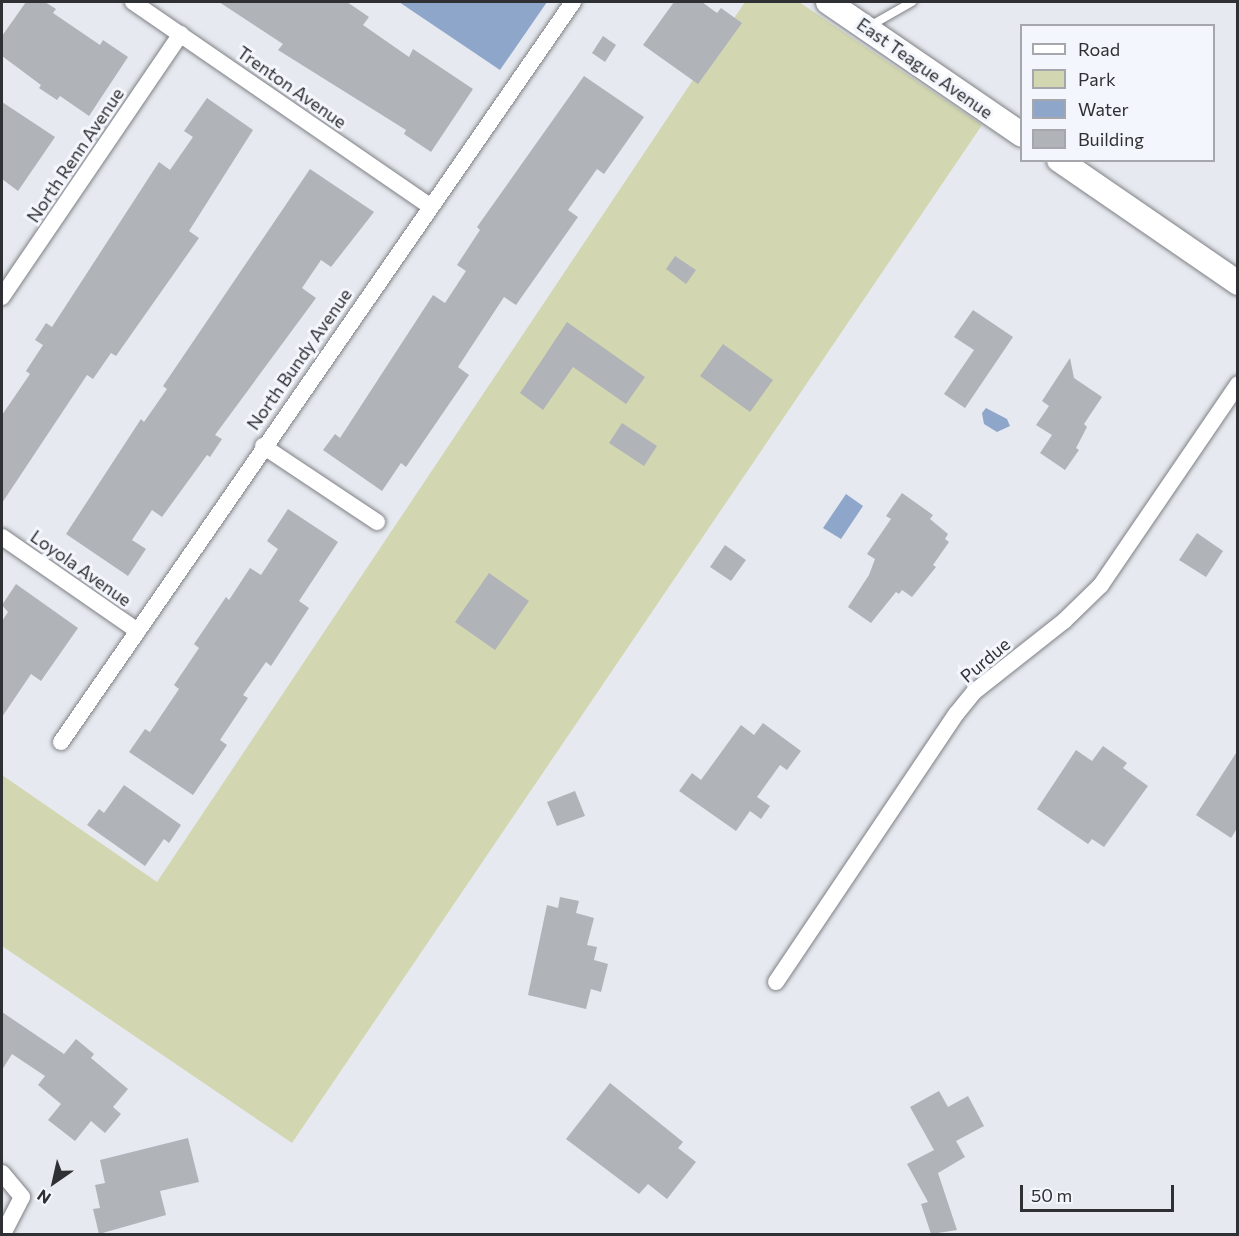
<!DOCTYPE html>
<style>
body{margin:0}
#map{position:relative;width:1239px;height:1236px;overflow:hidden;background:#e6e9ef;font-family:Commissioner,sans-serif}
div>[style]{position:absolute}
.green>*{inset:0;background:#d3d7b1}
.water>*{inset:0;background:#8fa6cb}
.building>*{inset:0;background:#b0b3b8}
.roads{filter:drop-shadow(0 0 2px #7e8085) drop-shadow(0 0 2px #7e8085)}
.lane>*{height:8px;margin:-4px;padding:0 4px;transform-origin:4px;border-radius:4px;background:#fff}
.street>*{height:16px;margin:-8px;padding:0 8px;transform-origin:8px;border-radius:8px;background:#fff}
.secondary>*{height:24px;margin:-12px;padding:0 12px;transform-origin:12px;border-radius:12px;background:#fff}
span{translate:-50% -50%;white-space:nowrap;text-align:center;line-height:1.15;-webkit-text-stroke:6px #f3f6fc;paint-order:stroke}
.street-label{font-size:18px;color:#2f3033}
.frame{position:absolute;inset:0;border:3px solid #2f3033;pointer-events:none}
.legend{position:absolute;left:1020px;top:24px;width:195px;height:138px;box-sizing:border-box;background:#f3f6fc;border:2px solid #a5a7ac;margin:0;padding:8px 10px;list-style:none;font-size:18px;color:#2f3033}
.legend li{display:flex;align-items:center;gap:12px;height:30px}
.legend b{width:30px;border:2px solid #a5a7ac}
.north{position:absolute;left:24px;top:1152px;width:60px;height:60px;-webkit-text-stroke:4px #f3f6fc;paint-order:stroke;rotate:214deg;font-size:16px;font-weight:700;line-height:24px;text-align:center;color:#2f3033}
.north::after{content:'';display:block;margin:auto;width:21px;height:27px;background:#2f3033;clip-path:polygon(50% 0,100% 100%,50% 72%,0 100%)}
.scale{position:absolute;left:1020px;top:1185px;width:154px;height:27px;box-sizing:border-box;border:3px solid #2f3033;border-top:0;padding-left:8px;font-size:18px;line-height:21px;white-space:nowrap;color:#2f3033;-webkit-text-stroke:4px #f3f6fc;paint-order:stroke}
</style>
<div id="map">
<div class="green">
<div style="clip-path:polygon(745px 2px,799px 2px,982px 125px,292px 1143px,2px 946px,2px 775px,157px 882px)"></div>
</div>
<div class="water">
<div style="clip-path:polygon(399px 2px,547px 2px,500px 70px)"></div>
<div style="clip-path:polygon(986px 408px,1007px 419px,1010px 426px,997px 432px,984px 424px,982px 413px)"></div>
<div style="clip-path:polygon(846px 494px,863px 506px,841px 539px,823px 528px)"></div>
</div>
<div class="building">
<div style="clip-path:polygon(26px 2px,45px 2px,56px 9px,53px 13px,100px 45px,103px 40px,128px 57px,89px 116px,60px 96px,57px 100px,39px 88px,41px 85px,2px 56px,2px 36px)"></div>
<div style="clip-path:polygon(219px 2px,347px 2px,369px 17px,363px 25px,409px 57px,413px 49px,473px 89px,431px 152px,404px 134px,406px 130px,278px 50px,283px 44px)"></div>
<div style="clip-path:polygon(674px 2px,702px 2px,717px 13px,721px 8px,742px 23px,698px 84px,643px 45px)"></div>
<div style="clip-path:polygon(603px 36px,616px 45px,605px 62px,592px 53px)"></div>
<div style="clip-path:polygon(584px 76px,644px 117px,604px 174px,597px 169px,568px 210px,578px 217px,516px 305px,504px 297px,458px 367px,469px 375px,406px 467px,401px 463px,382px 491px,323px 450px,335px 434px,340px 438px,433px 295px,445px 303px,466px 271px,457px 265px,480px 230px,477px 227px)"></div>
<div style="clip-path:polygon(207px 98px,253px 130px,189px 231px,199px 238px,116px 356px,111px 353px,93px 379px,87px 375px,2px 503px,2px 415px,30px 374px,26px 371px,43px 345px,35px 340px,46px 323px,52px 327px,159px 162px,170px 170px,193px 137px,184px 131px)"></div>
<div style="clip-path:polygon(2px 102px,55px 137px,18px 191px,2px 179px)"></div>
<div style="clip-path:polygon(310px 169px,374px 212px,331px 267px,321px 260px,302px 288px,316px 298px,215px 435px,222px 439px,210px 457px,207px 455px,162px 517px,152px 510px,132px 540px,146px 549px,128px 576px,66px 534px,141px 419px,144px 422px,167px 389px,163px 386px)"></div>
<div style="clip-path:polygon(675px 256px,696px 270px,686px 284px,666px 269px)"></div>
<div style="clip-path:polygon(973px 310px,1013px 337px,965px 408px,944px 394px,974px 350px,954px 337px)"></div>
<div style="clip-path:polygon(567px 322px,645px 377px,626px 404px,573px 367px,543px 410px,520px 393px)"></div>
<div style="clip-path:polygon(723px 344px,773px 380px,750px 412px,700px 376px)"></div>
<div style="clip-path:polygon(1070px 358px,1074px 378px,1102px 397px,1084px 424px,1087px 427px,1076px 448px,1079px 450px,1065px 470px,1040px 453px,1052px 435px,1036px 425px,1049px 406px,1042px 401px)"></div>
<div style="clip-path:polygon(622px 423px,657px 446px,644px 466px,609px 443px)"></div>
<div style="clip-path:polygon(902px 493px,933px 515px,930px 519px,948px 534px,945px 539px,949px 542px,933px 565px,936px 567px,912px 597px,902px 590px,899px 594px,896px 592px,871px 623px,848px 607px,869px 575px,875px 559px,867px 554px,891px 519px,886px 516px)"></div>
<div style="clip-path:polygon(288px 509px,338px 542px,299px 601px,309px 608px,271px 666px,266px 662px,243px 695px,248px 698px,220px 740px,227px 745px,193px 795px,129px 752px,145px 729px,150px 732px,179px 689px,174px 685px,199px 648px,194px 644px,226px 597px,229px 600px,250px 568px,261px 575px,278px 549px,267px 541px)"></div>
<div style="clip-path:polygon(1197px 533px,1223px 551px,1206px 577px,1179px 560px)"></div>
<div style="clip-path:polygon(725px 545px,746px 560px,731px 581px,710px 567px)"></div>
<div style="clip-path:polygon(489px 573px,529px 601px,495px 650px,455px 622px)"></div>
<div style="clip-path:polygon(16px 584px,78px 628px,41px 681px,31px 674px,2px 717px,2px 621px,8px 612px,2px 605px)"></div>
<div style="clip-path:polygon(763px 723px,801px 751px,787px 770px,780px 765px,757px 797px,770px 806px,761px 819px,750px 811px,736px 831px,679px 791px,692px 773px,701px 780px,741px 725px,754px 735px)"></div>
<div style="clip-path:polygon(1103px 746px,1127px 763px,1123px 768px,1148px 786px,1104px 847px,1092px 839px,1088px 844px,1037px 809px,1076px 750px,1092px 761px)"></div>
<div style="clip-path:polygon(1238px 750px,1238px 827px,1231px 838px,1196px 815px)"></div>
<div style="clip-path:polygon(124px 785px,181px 825px,169px 843px,164px 839px,145px 866px,87px 825px,99px 809px,104px 813px)"></div>
<div style="clip-path:polygon(575px 791px,585px 816px,557px 826px,547px 802px)"></div>
<div style="clip-path:polygon(560px 897px,579px 901px,576px 913px,594px 918px,587px 945px,597px 947px,594px 960px,608px 964px,601px 992px,591px 989px,586px 1009px,528px 995px,547px 905px,558px 908px)"></div>
<div style="clip-path:polygon(2px 1012px,64px 1054px,76px 1039px,94px 1054px,91px 1058px,128px 1089px,113px 1107px,121px 1114px,105px 1133px,91px 1121px,75px 1141px,48px 1120px,61px 1104px,38px 1085px,45px 1076px,12px 1054px,2px 1070px)"></div>
<div style="clip-path:polygon(610px 1083px,683px 1142px,678px 1148px,696px 1162px,667px 1199px,648px 1184px,639px 1194px,566px 1139px)"></div>
<div style="clip-path:polygon(939px 1091px,948px 1107px,968px 1096px,984px 1126px,956px 1141px,965px 1157px,938px 1173px,957px 1230px,931px 1234px,921px 1204px,928px 1202px,907px 1164px,934px 1150px,910px 1107px)"></div>
<div style="clip-path:polygon(188px 1138px,199px 1182px,160px 1191px,166px 1215px,99px 1234px,93px 1209px,100px 1208px,95px 1185px,105px 1183px,100px 1160px)"></div>
</div>
<div class="roads">
<div class="lane">
<div style="left:868px;top:27px;width:51px;rotate:-29.6deg"></div>
</div>
<div class="street">
<div style="left:133px;top:2px;width:358px;rotate:34.5deg"></div>
<div style="left:2px;top:297px;width:318px;rotate:-55.8deg"></div>
<div style="left:263px;top:446px;width:137px;rotate:33.7deg"></div>
<div style="left:2px;top:537px;width:165px;rotate:34.7deg"></div>
<div style="left:61px;top:742px;width:900px;rotate:-55.32deg"></div>
<div style="left:776px;top:982px;width:324px;rotate:-56.1deg"></div>
<div style="left:957px;top:713px;width:27px;rotate:-51deg"></div>
<div style="left:974px;top:692px;width:115px;rotate:-38.3deg"></div>
<div style="left:1064px;top:621px;width:52px;rotate:-44.2deg"></div>
<div style="left:1101px;top:585px;width:243px;rotate:-55.7deg"></div>
<div style="left:2px;top:1173px;width:31px;rotate:50deg"></div>
<div style="left:22px;top:1197px;width:42px;rotate:117.2deg"></div>
</div>
<div class="secondary">
<div style="left:828px;top:2px;width:235px;rotate:34.4deg"></div>
<div style="left:1059px;top:160px;width:217px;rotate:34.5deg"></div>
</div>
</div>
<div class="street-label">
<span style="left:925px;top:68px;rotate:35deg">East Teague Avenue</span>
<span style="left:292px;top:87px;rotate:35deg">Trenton Avenue</span>
<span style="left:75px;top:155px;rotate:-56deg">North Renn Avenue</span>
<span style="left:299px;top:359px;rotate:-55deg">North Bundy Avenue</span>
<span style="left:81px;top:568px;rotate:35deg">Loyola Avenue</span>
<span style="left:985px;top:660px;rotate:-40deg">Purdue</span>
</div>
<div class="frame"></div>
<ul class="legend">
<li><b style="height:8px;background:#fff"></b>Road</li>
<li><b style="height:16px;background:#d3d7b1"></b>Park</li>
<li><b style="height:16px;background:#8fa6cb"></b>Water</li>
<li><b style="height:16px;background:#b0b3b8"></b>Building</li>
</ul>
<div class="north">N</div>
<div class="scale">50 m</div>
</div>
